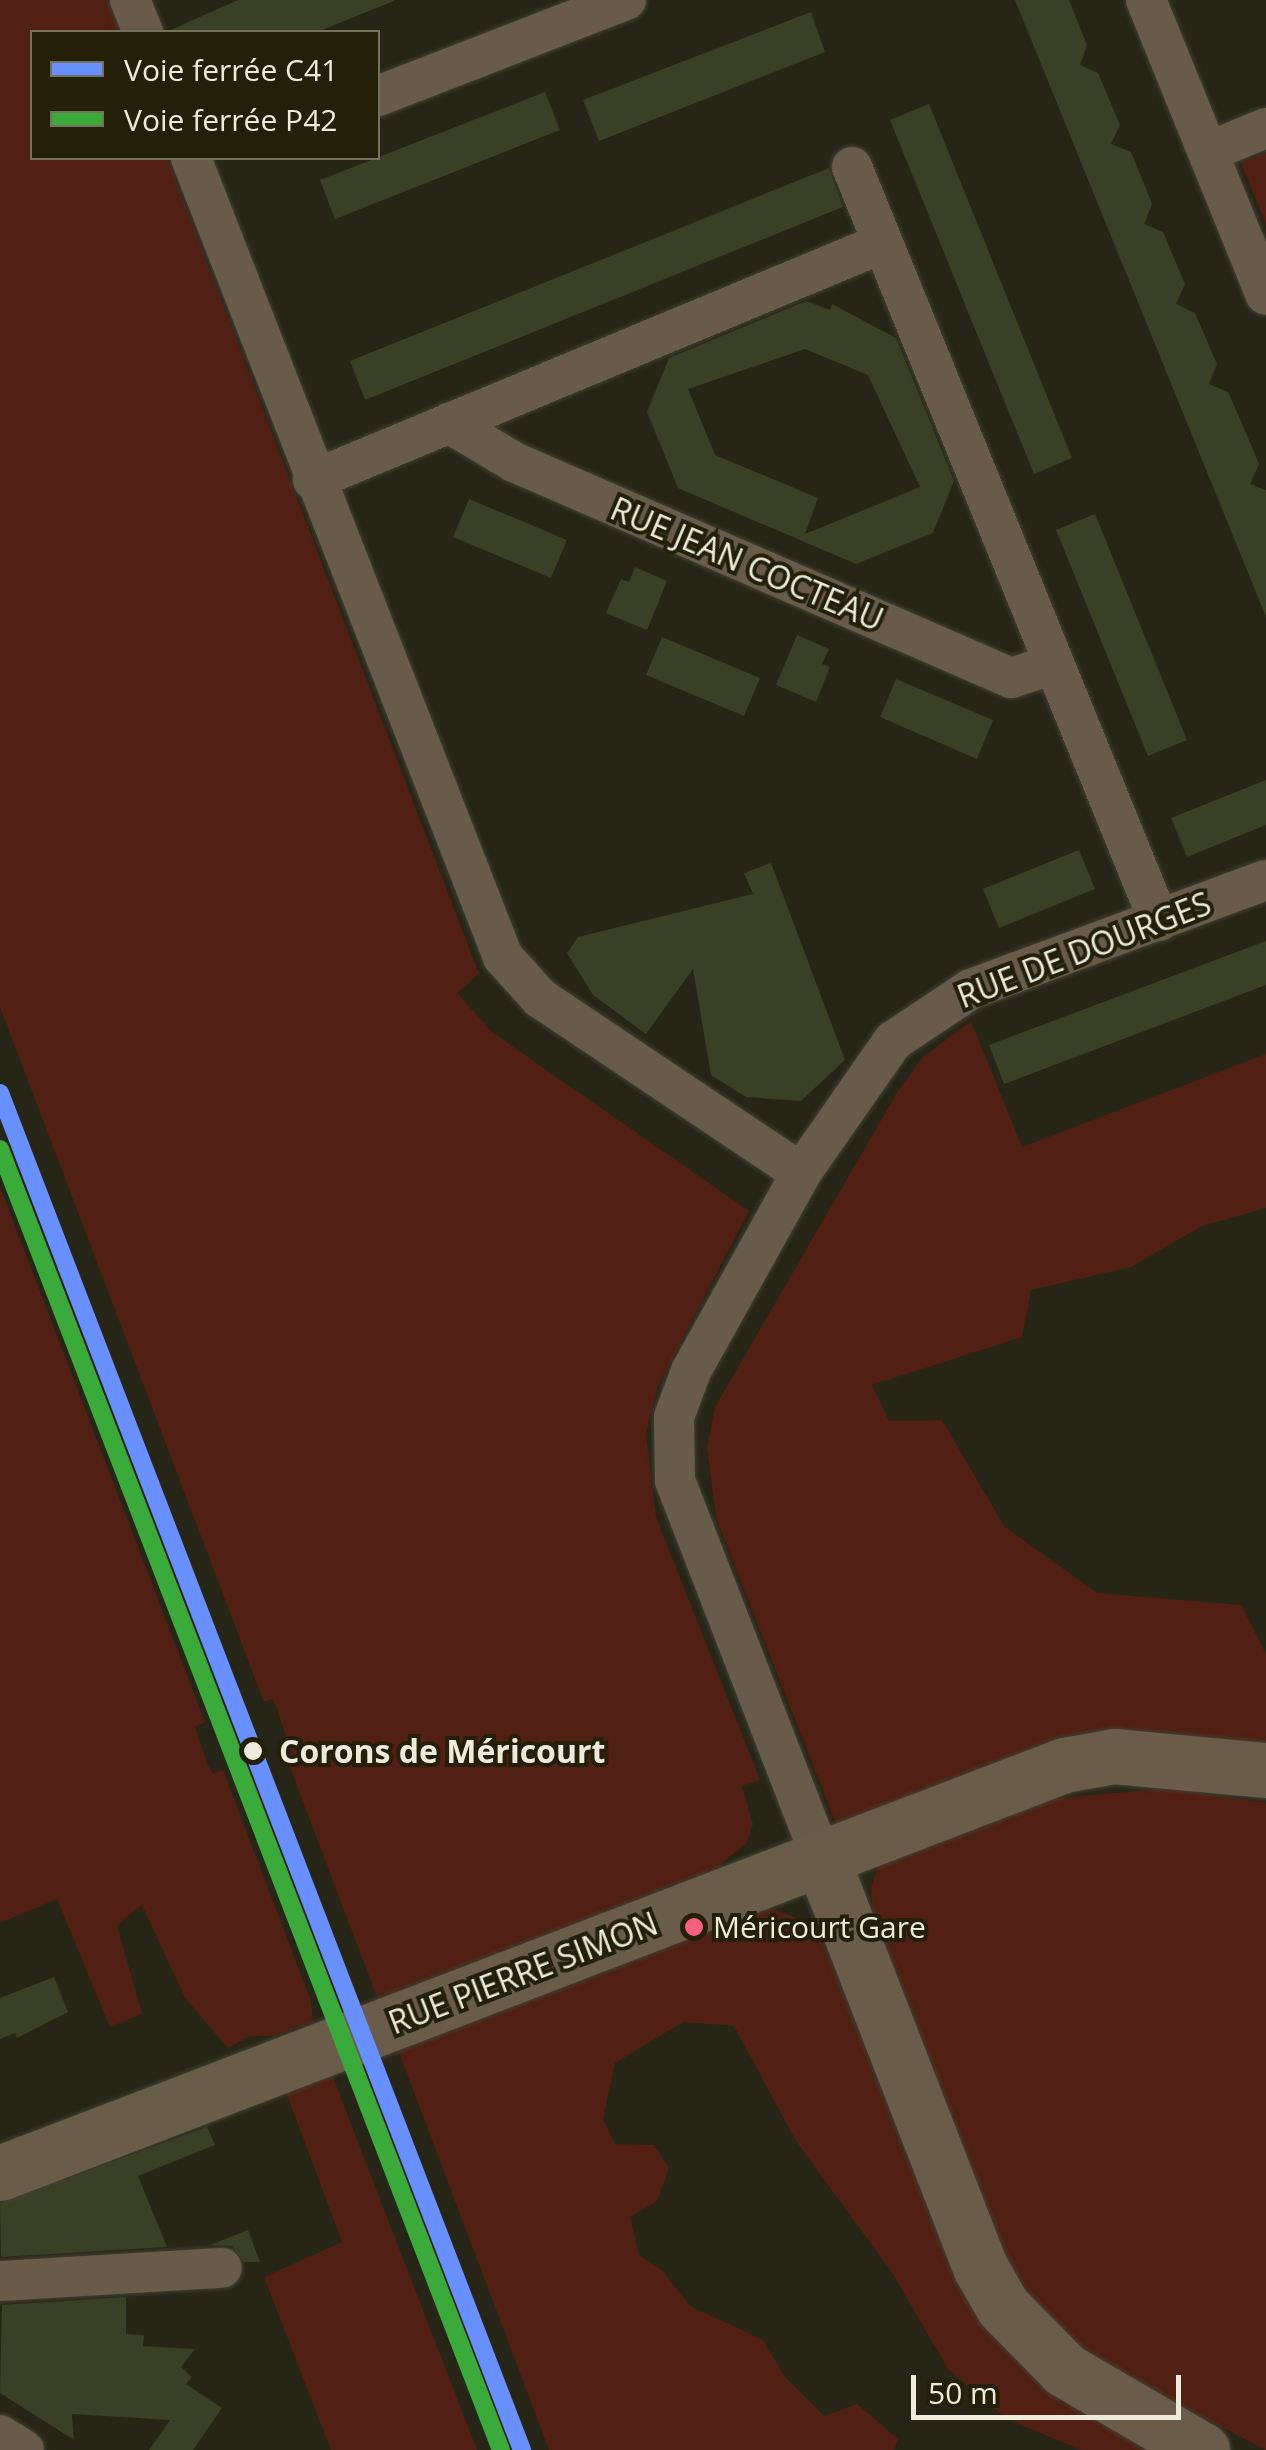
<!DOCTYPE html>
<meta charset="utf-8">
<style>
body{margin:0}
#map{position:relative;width:1266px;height:2450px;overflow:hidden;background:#272518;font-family:"Open Sans",sans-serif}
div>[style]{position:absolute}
.green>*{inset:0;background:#511f13}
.building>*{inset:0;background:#3a3f28}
.roads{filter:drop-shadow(0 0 2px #414035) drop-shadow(0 0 2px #414035)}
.street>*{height:40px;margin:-20px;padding:0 20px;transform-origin:20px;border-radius:20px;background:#685b4c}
.secondary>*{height:55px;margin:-27.5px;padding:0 27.5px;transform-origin:27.5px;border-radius:27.5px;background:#695c4a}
.rail-1>*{height:18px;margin:-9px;padding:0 9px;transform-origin:9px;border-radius:9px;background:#688fff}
.rail-2>*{height:18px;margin:-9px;padding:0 9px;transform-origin:9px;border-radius:9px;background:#3aab3a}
.dots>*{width:28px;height:28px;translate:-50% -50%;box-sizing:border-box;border:5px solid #231f08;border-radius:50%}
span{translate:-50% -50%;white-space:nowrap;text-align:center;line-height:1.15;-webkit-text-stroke:8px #231f08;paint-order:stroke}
.bus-label{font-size:30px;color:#eeebdd}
.left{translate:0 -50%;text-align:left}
.street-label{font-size:32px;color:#eeebdd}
.stop-label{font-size:32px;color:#eeebdd;font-weight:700}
.legend{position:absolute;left:30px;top:30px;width:350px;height:130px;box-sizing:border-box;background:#231f08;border:2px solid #74715d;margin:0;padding:12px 18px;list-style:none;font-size:30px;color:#eeebdd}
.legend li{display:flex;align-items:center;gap:20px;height:50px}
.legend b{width:50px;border:2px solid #74715d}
.scale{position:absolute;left:911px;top:2375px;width:270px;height:45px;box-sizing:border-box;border:5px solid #eeebdd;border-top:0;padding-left:12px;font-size:30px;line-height:35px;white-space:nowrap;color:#eeebdd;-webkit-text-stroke:8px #231f08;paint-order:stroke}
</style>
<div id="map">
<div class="green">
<div style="clip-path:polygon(0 0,107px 0,120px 32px,32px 32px,32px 158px,167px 158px,479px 974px,457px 993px,492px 1032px,749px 1211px,658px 1386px,646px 1434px,656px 1517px,760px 1780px,742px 1786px,753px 1824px,747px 1843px,715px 1869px,408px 1987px,380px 2005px,283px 1749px,289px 1746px,278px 1711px,272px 1699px,264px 1702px,0 1007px)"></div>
<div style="clip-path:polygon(1266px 153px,1266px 224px,1241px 163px)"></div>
<div style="clip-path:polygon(971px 1021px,1022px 1147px,1266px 1054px,1266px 1208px,1202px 1226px,1131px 1267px,1031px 1290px,1022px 1337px,872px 1385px,889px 1421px,942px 1420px,1004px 1526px,1097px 1593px,1241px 1605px,1266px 1654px,1266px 1748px,1165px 1732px,1112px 1733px,836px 1824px,716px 1518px,707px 1448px,715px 1407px,898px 1091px,923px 1057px)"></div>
<div style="clip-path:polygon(0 1187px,205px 1722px,195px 1727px,207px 1763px,213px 1774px,223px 1770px,311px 2001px,313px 2021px,275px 2036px,250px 2036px,228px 2048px,185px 1998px,142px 1905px,117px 1925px,142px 2014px,110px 2027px,57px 1899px,0 1923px)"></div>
<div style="clip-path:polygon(1172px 1788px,1266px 1803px,1266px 2450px,1094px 2361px,1037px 2309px,997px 2244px,873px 1923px,871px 1887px,881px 1860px,1056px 1798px)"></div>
<div style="clip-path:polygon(764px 1906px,811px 1923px,828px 1954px,931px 2218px,1003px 2347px,1040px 2381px,1158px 2450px,1081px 2450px,1007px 2419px,948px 2369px,893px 2274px,796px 2141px,734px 2026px,683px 2022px,615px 2063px,603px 2119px,615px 2144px,654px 2145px,669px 2168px,657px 2201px,630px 2217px,639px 2255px,662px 2270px,690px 2306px,763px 2340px,785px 2377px,824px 2416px,857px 2404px,898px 2439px,894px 2450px,549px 2450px,394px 2039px)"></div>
<div style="clip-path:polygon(329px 2067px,477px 2450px,331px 2450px,264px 2277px,342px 2242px,283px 2084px)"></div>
</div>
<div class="building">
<div style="clip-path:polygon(238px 0,394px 0,394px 1px,317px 32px,166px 32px)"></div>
<div style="clip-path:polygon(1015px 0,1069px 0,1087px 45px,1080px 65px,1098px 73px,1120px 125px,1111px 144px,1131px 152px,1152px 204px,1144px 224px,1163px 232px,1185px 284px,1176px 304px,1195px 313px,1217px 364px,1209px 384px,1228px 392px,1246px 433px,1259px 464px,1250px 484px,1266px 490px,1266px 617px)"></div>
<div style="clip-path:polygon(811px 12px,825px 52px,599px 141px,583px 100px)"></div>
<div style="clip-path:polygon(545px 92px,560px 130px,335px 219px,320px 180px)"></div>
<div style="clip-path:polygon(929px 104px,1072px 458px,1034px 474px,890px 120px)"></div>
<div style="clip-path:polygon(829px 168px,843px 207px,365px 400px,350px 361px)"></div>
<div style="clip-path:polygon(evenodd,806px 301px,830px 310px,832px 304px,896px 338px,954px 481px,933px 533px,856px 564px,678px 488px,647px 412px,669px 358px,806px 301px,805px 349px,868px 375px,920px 487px,805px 534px,818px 498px,715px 455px,688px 389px,805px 349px)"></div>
<div style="clip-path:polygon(469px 499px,567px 540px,551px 578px,453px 537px)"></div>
<div style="clip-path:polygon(1095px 514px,1187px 740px,1148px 756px,1056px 530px)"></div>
<div style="clip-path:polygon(635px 567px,667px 581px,647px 630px,606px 613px,621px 579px,629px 582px)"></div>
<div style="clip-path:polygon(797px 635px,829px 649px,822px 664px,830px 667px,816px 702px,776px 685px)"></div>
<div style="clip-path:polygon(662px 637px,760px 678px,744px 716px,646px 675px)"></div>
<div style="clip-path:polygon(896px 679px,993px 720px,977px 759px,880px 717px)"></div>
<div style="clip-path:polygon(1266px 780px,1266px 825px,1187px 857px,1171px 818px)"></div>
<div style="clip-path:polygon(1079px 850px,1095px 889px,999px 928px,983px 889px)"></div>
<div style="clip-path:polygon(771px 863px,845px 1060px,801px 1101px,746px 1097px,711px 1075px,693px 969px,646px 1034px,593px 995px,567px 953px,578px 937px,753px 894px,744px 873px)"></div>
<div style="clip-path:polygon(1266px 941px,1266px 985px,1004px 1084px,989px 1045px)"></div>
<div style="clip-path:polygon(54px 1977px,68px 2012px,17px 2038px,15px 2033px,0 2039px,0 1998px)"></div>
<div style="clip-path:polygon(207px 2127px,215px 2145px,138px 2176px,167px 2247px,1px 2257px,0 2203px)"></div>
<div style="clip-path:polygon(248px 2230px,260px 2262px,244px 2262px,232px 2246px,210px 2245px)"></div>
<div style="clip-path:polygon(126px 2297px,126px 2334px,144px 2335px,143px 2346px,195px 2349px,181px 2367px,192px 2377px,186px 2384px,222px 2408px,193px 2450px,149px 2450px,170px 2420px,72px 2414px,74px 2440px,0 2393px,2px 2305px)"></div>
</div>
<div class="roads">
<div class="street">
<div style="left:130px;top:0;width:35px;rotate:68deg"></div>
<div style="left:1146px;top:0;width:318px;rotate:67.9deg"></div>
<div style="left:378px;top:96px;width:266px;rotate:-21.2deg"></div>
<div style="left:1208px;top:152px;width:63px;rotate:-22.5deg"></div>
<div style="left:191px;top:158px;width:858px;rotate:68.67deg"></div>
<div style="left:503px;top:957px;width:55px;rotate:47.9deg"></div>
<div style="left:540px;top:998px;width:314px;rotate:33.8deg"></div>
<div style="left:852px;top:167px;width:814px;rotate:67.85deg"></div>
<div style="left:449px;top:423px;width:76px;rotate:31deg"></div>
<div style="left:514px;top:462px;width:542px;rotate:23.49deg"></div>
<div style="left:1011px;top:678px;width:42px;rotate:-18deg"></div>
<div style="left:313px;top:480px;width:617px;rotate:-22.58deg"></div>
<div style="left:821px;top:1857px;width:404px;rotate:-111.2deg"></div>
<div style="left:675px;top:1480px;width:63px;rotate:-90.9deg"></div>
<div style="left:674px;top:1417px;width:49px;rotate:-69.7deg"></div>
<div style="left:691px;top:1371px;width:227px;rotate:-60.9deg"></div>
<div style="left:801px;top:1173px;width:161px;rotate:-55.1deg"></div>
<div style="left:893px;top:1041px;width:94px;rotate:-33.7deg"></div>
<div style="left:971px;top:989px;width:314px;rotate:-20.3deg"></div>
<div style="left:0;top:2281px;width:222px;rotate:-3.4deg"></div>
<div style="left:0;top:2435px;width:28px;rotate:32deg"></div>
</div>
<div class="secondary">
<div style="left:821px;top:1857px;width:440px;rotate:68.8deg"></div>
<div style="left:980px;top:2267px;width:46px;rotate:60.1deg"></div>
<div style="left:1003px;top:2307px;width:88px;rotate:45.5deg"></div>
<div style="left:1065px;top:2370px;width:159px;rotate:30.3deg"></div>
<div style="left:0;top:2173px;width:1140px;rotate:-20.98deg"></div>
<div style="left:1064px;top:1765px;width:51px;rotate:-10.2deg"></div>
<div style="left:1114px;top:1756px;width:153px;rotate:5.3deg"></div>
</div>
</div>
<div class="rail-1">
<div style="left:0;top:1093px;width:1454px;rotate:68.96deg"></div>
</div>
<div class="rail-2">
<div style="left:0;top:1149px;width:1394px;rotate:68.94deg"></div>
</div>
<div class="dots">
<div style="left:253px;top:1751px;background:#eeebdd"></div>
<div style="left:694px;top:1927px;background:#f8607d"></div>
</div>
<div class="bus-label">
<span class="left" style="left:713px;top:1927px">Méricourt Gare</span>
</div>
<div class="street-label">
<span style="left:747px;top:564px;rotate:23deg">RUE JEAN COCTEAU</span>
<span style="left:1084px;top:950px;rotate:-21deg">RUE DE DOURGES</span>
<span style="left:523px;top:1973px;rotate:-21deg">RUE PIERRE SIMON</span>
</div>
<div class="stop-label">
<span class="left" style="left:279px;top:1751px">Corons de Méricourt</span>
</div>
<ul class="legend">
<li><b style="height:12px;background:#688fff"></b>Voie ferrée C41</li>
<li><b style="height:12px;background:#3aab3a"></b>Voie ferrée P42</li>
</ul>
<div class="scale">50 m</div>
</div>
